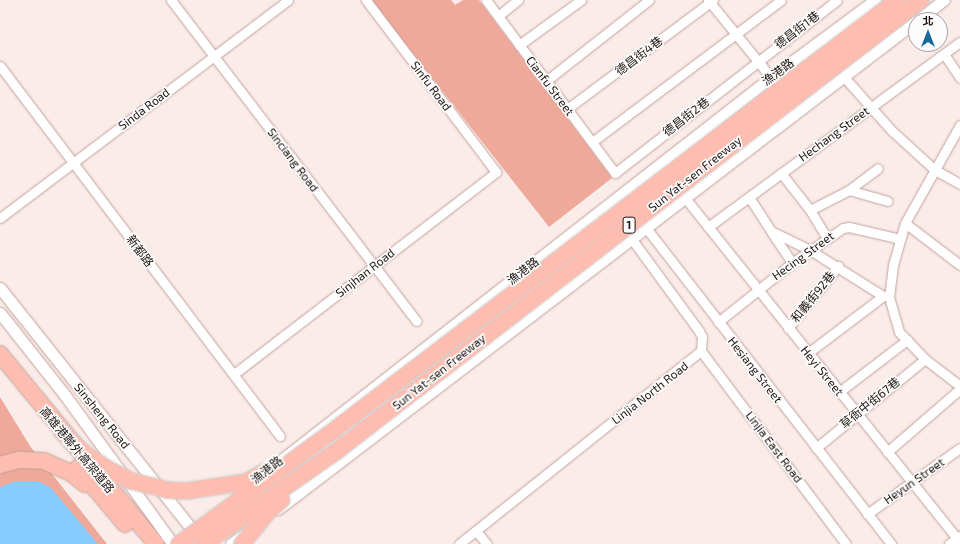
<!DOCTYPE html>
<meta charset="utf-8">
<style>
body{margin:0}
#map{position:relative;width:960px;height:544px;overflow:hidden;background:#faece9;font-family:"Exo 2","Noto Sans TC",sans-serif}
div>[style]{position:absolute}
.green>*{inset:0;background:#efa99b}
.water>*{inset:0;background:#87ccff}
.roads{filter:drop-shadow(0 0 1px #c3a29b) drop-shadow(0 0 1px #c3a29b)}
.minor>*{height:9px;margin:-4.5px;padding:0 4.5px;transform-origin:4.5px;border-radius:4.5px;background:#fff}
.tertiary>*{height:11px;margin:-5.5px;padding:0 5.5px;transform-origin:5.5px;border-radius:5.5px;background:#fff}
.motorway>*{height:16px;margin:-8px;padding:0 8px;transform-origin:8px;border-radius:8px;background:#fdbdb0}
.bridges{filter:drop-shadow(0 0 1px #cecbcb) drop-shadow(0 0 1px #cecbcb)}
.motorway-bridge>*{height:16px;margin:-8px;padding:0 8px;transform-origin:8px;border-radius:8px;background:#fdbdb0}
span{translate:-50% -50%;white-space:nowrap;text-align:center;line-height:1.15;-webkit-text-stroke:3.5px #fcfcfc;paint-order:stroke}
.shield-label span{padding:1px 3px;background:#fcfcfc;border:1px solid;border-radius:3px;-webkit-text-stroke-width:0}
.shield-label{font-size:11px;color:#1f1411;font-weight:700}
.street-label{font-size:12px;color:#1f1411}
.north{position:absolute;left:908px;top:12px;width:40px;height:40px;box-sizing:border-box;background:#fcfcfc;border:1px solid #a49f9e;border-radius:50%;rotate:0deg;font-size:11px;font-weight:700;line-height:16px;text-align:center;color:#1f1411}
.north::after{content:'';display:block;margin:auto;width:14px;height:18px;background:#186a9c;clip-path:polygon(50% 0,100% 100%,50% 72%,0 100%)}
</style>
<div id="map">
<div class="green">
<div style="clip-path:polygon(371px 0,451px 0,455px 5px,463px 0,479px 0,612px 178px,549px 227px)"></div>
<div style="clip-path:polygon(0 397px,30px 446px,107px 544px,0 544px)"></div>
</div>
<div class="water">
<div style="clip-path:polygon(16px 481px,38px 481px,51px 488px,98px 544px,0 544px,0 487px)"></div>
</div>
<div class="roads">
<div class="minor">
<div style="left:171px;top:0;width:404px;rotate:52.6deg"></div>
<div style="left:486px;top:0;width:216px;rotate:53.3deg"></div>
<div style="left:615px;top:173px;width:281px;rotate:-37.9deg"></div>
<div style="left:708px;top:0;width:85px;rotate:50.7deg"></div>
<div style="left:762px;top:66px;width:33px;rotate:57deg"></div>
<div style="left:498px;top:16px;width:26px;rotate:-39deg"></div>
<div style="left:519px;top:45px;width:77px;rotate:-36deg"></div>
<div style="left:944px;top:54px;width:29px;rotate:56deg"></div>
<div style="left:0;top:66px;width:464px;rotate:52.9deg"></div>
<div style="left:844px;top:77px;width:71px;rotate:48.4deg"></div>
<div style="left:891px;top:130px;width:59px;rotate:42.3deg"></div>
<div style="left:935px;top:170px;width:29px;rotate:29deg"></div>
<div style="left:546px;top:81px;width:131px;rotate:-38.2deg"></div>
<div style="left:567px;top:109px;width:182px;rotate:-36.7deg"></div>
<div style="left:960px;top:125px;width:112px;rotate:119.3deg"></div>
<div style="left:905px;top:223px;width:44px;rotate:105.9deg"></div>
<div style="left:893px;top:265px;width:32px;rotate:97deg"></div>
<div style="left:889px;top:297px;width:36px;rotate:74deg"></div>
<div style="left:899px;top:332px;width:37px;rotate:46deg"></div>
<div style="left:925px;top:359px;width:44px;rotate:37.6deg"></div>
<div style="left:592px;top:142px;width:236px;rotate:-36.9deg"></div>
<div style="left:781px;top:173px;width:47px;rotate:51.9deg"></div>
<div style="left:810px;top:210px;width:44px;rotate:-27.1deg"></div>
<div style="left:849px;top:190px;width:36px;rotate:-37deg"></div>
<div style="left:849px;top:190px;width:40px;rotate:16deg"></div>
<div style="left:749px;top:197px;width:40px;rotate:57.1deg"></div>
<div style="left:771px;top:231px;width:43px;rotate:26deg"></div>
<div style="left:810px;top:250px;width:86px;rotate:32.2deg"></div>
<div style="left:686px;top:199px;width:439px;rotate:51.4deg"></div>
<div style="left:626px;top:202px;width:433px;rotate:52.2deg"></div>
<div style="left:810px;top:210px;width:33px;rotate:59deg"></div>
<div style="left:0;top:218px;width:361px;rotate:-37.1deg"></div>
<div style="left:905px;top:223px;width:69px;rotate:37.4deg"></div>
<div style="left:708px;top:227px;width:313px;rotate:-36.3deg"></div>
<div style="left:772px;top:233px;width:36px;rotate:56deg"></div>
<div style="left:718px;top:322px;width:95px;rotate:-38.6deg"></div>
<div style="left:792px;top:263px;width:62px;rotate:-34.5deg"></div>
<div style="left:843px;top:228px;width:6px;rotate:-9deg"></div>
<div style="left:849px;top:227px;width:52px;rotate:13.2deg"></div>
<div style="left:788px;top:328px;width:80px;rotate:-51.1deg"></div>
<div style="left:701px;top:351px;width:241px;rotate:53.1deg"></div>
<div style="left:808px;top:353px;width:94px;rotate:-37.2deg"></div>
<div style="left:883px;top:296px;width:5px"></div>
<div style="left:234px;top:374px;width:331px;rotate:-37.6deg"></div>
<div style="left:496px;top:172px;width:216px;rotate:-127.1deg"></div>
<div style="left:839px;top:392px;width:86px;rotate:-37.4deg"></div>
<div style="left:816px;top:448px;width:141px;rotate:-39.2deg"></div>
<div style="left:887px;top:452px;width:96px;rotate:-40.8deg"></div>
<div style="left:867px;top:514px;width:114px;rotate:-35.4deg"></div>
<div style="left:476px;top:531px;width:17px;rotate:50deg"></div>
<div style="left:459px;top:544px;width:310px;rotate:-38.6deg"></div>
<div style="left:701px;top:351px;width:14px;rotate:-86deg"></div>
<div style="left:702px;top:337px;width:7px;rotate:-117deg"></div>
<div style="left:699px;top:331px;width:120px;rotate:-126.2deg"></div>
<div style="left:949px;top:544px;width:14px;rotate:-36deg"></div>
</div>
<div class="tertiary">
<div style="left:918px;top:20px;width:33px;rotate:-38deg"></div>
<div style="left:0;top:288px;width:318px;rotate:51.5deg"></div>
<div style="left:0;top:313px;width:103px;rotate:51.7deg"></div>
<div style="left:64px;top:394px;width:185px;rotate:54deg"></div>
<div style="left:280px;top:461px;width:622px;rotate:-38.01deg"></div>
<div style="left:770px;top:78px;width:131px;rotate:-36.6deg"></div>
<div style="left:278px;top:509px;width:803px;rotate:-37.41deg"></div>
<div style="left:231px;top:544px;width:20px;rotate:-37deg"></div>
</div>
<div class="motorway">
<div style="left:0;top:354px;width:246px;rotate:50.6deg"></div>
<div style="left:0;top:465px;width:20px;rotate:-15deg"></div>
<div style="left:19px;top:460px;width:25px;rotate:2deg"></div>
<div style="left:44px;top:461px;width:30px;rotate:24deg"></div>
<div style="left:71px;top:473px;width:18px;rotate:38deg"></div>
<div style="left:78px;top:468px;width:73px;rotate:50deg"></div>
</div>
</div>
<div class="bridges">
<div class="motorway-bridge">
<div style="left:62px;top:432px;width:30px;rotate:44deg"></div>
<div style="left:84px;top:453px;width:29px;rotate:34deg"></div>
<div style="left:108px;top:469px;width:27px;rotate:27deg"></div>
<div style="left:132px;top:481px;width:36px;rotate:14deg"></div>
<div style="left:167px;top:490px;width:20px;rotate:3deg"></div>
<div style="left:187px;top:491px;width:60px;rotate:-8.7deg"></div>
<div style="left:246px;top:482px;width:21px;rotate:-29deg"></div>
<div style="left:179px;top:544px;width:186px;rotate:-36.3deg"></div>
<div style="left:329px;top:434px;width:715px;rotate:-37.38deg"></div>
<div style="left:204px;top:544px;width:162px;rotate:-35deg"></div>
<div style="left:337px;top:451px;width:738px;rotate:-37.68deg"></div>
<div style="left:242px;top:544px;width:41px;rotate:-50.9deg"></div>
<div style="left:268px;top:512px;width:18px;rotate:-41deg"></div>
</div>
</div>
<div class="shield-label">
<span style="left:629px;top:225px">1</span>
</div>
<div class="street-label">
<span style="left:797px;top:30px;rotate:-37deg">德昌街1巷</span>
<span style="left:639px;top:56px;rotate:-37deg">德昌街4巷</span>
<span style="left:778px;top:72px;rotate:-37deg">漁港路</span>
<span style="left:431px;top:86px;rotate:53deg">Sinfu Road</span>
<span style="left:550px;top:86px;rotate:53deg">Cianfu Street</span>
<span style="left:144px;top:109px;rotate:-37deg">Sinda Road</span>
<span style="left:686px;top:117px;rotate:-38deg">德昌街2巷</span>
<span style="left:834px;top:134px;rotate:-36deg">Hechang Street</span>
<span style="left:293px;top:160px;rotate:53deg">Sinciang Road</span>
<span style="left:695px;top:174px;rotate:-38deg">Sun Yat-sen Freeway</span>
<span style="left:140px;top:251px;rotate:53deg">新都路</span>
<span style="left:803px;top:256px;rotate:-36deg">Hecing Street</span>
<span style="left:523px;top:271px;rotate:-38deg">漁港路</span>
<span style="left:365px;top:273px;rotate:-38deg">Sinjhan Road</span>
<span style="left:813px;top:297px;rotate:-51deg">和義街92巷</span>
<span style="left:755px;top:370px;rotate:52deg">Hesiang Street</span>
<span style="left:822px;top:371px;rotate:51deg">Heyi Street</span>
<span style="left:439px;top:372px;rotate:-38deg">Sun Yat-sen Freeway</span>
<span style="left:650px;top:393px;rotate:-38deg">Linjia North Road</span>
<span style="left:870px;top:403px;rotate:-39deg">草衙中街67巷</span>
<span style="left:102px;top:416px;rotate:51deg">Sinsheng Road</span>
<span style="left:774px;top:447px;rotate:53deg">Linjia East Road</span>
<span style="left:77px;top:450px;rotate:50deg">高雄港聯外高架道路</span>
<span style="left:267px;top:470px;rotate:-38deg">漁港路</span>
<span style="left:914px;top:481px;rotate:-35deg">Heyun Street</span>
</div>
<div class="north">北</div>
</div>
